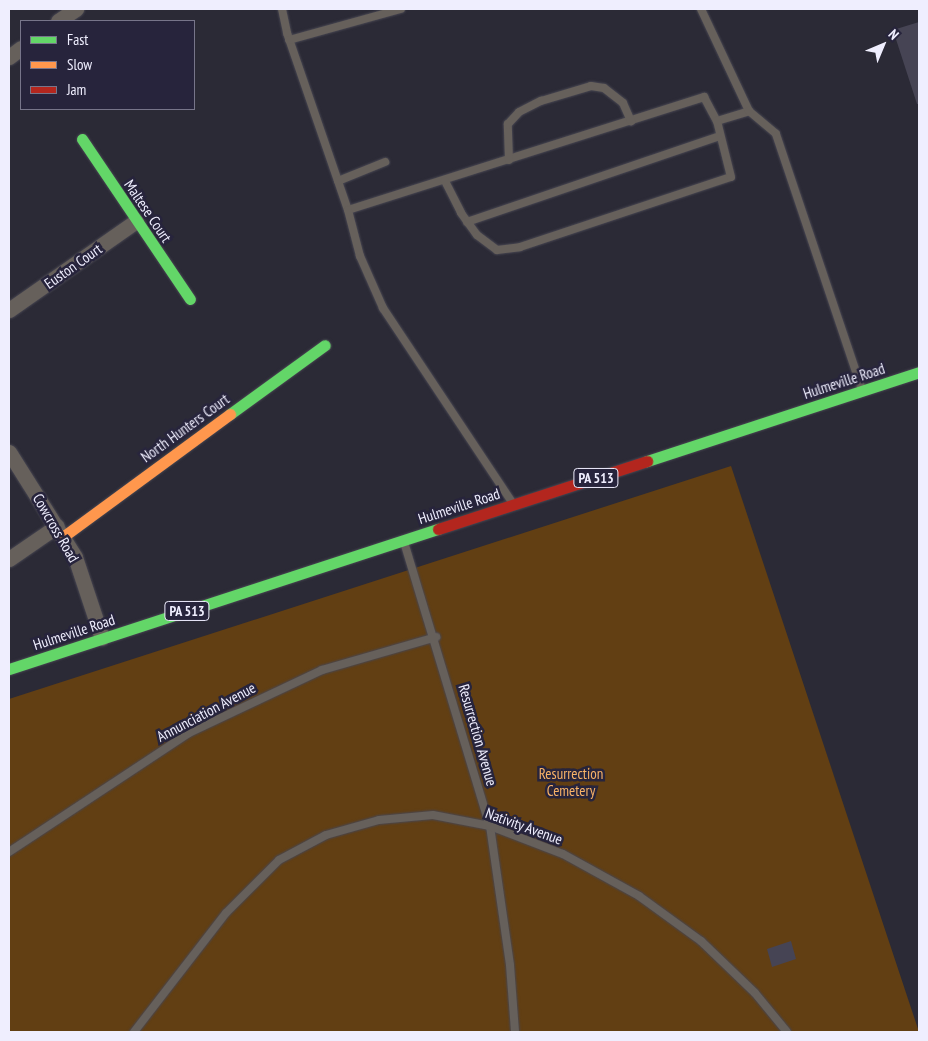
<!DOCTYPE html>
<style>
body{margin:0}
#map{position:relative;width:928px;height:1041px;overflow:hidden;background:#2b2a36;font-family:"PT Sans Narrow",sans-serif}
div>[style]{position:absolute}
.green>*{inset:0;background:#623f13}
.building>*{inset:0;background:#464454}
.roads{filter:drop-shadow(0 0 1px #474651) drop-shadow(0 0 1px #474651)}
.lane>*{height:8px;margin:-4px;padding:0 4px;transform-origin:4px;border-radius:4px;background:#66605b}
.street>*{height:15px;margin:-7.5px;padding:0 7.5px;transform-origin:7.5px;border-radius:7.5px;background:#66605b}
.fast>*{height:11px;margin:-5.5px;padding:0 5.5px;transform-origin:5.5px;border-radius:5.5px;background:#63d668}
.slow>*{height:11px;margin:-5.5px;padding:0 5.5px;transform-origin:5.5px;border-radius:5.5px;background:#ff974d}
.jam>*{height:11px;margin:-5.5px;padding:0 5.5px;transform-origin:5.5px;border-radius:5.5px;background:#b3261e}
span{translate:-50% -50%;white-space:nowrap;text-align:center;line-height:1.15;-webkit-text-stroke:5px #27243c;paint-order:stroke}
.shield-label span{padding:1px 4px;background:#27243c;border:1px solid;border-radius:4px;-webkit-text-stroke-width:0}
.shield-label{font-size:14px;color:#efeefe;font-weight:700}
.street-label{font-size:15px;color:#efeefe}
.park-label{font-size:15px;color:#f8b267}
.frame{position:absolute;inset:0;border:10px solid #efeefe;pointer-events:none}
.legend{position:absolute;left:20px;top:20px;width:175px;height:90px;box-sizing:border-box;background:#27243c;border:1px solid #77758a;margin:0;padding:6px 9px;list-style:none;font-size:15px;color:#efeefe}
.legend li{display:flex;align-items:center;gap:10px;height:25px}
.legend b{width:25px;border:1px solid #77758a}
.north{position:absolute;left:858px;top:20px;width:50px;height:50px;-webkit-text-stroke:4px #27243c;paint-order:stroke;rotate:45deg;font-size:14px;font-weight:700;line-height:20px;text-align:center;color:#efeefe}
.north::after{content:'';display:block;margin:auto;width:18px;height:22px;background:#efeefe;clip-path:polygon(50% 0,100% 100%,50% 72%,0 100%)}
</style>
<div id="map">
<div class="green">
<div style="clip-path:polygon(731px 466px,919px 1032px,9px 1032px,9px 699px)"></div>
</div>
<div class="building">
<div style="clip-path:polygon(919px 22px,919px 104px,917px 104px,893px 30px)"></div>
<div style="clip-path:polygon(791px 941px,796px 959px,772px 967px,767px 949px)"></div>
</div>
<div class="roads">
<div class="lane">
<div style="left:282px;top:9px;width:25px;rotate:78deg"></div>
<div style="left:287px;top:33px;width:187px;rotate:71deg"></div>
<div style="left:348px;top:210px;width:374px;rotate:-17.6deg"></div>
<div style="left:704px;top:97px;width:27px;rotate:62deg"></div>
<div style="left:717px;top:121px;width:34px;rotate:-17deg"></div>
<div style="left:701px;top:9px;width:113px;rotate:64.8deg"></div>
<div style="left:749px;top:111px;width:35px;rotate:40deg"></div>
<div style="left:776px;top:134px;width:269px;rotate:71.4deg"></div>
<div style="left:289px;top:40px;width:116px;rotate:-15.5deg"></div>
<div style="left:509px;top:160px;width:36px;rotate:-92deg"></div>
<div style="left:508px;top:124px;width:16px;rotate:-47deg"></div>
<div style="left:519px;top:112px;width:25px;rotate:-27deg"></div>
<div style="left:541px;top:101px;width:52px;rotate:-16.7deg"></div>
<div style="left:591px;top:86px;width:13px;rotate:9deg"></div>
<div style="left:604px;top:88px;width:24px;rotate:38deg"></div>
<div style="left:623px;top:103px;width:20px;rotate:66deg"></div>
<div style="left:338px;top:181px;width:51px;rotate:-22deg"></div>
<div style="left:445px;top:181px;width:36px;rotate:63deg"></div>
<div style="left:461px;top:213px;width:27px;rotate:54deg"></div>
<div style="left:477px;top:235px;width:25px;rotate:37deg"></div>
<div style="left:497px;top:250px;width:23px;rotate:-7deg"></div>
<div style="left:520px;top:247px;width:222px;rotate:-18.4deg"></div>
<div style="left:731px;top:177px;width:58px;rotate:-104deg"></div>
<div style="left:348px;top:210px;width:48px;rotate:75.4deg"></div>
<div style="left:360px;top:256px;width:57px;rotate:66.1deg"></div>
<div style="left:383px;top:308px;width:233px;rotate:56.4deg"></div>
<div style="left:467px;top:222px;width:267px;rotate:-18.8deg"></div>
<div style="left:404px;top:542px;width:297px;rotate:73.2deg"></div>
<div style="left:490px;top:826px;width:140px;rotate:81.8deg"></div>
<div style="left:510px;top:965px;width:67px;rotate:85.7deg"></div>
<div style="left:9px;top:852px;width:216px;rotate:-33.5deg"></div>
<div style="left:189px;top:733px;width:147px;rotate:-25.3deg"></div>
<div style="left:322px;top:670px;width:119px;rotate:-16.1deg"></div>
<div style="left:134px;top:1032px;width:150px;rotate:-52.3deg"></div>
<div style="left:226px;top:913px;width:75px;rotate:-45deg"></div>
<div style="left:279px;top:860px;width:53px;rotate:-28deg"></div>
<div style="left:326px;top:835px;width:55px;rotate:-15.8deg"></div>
<div style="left:379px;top:820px;width:54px;rotate:-5.3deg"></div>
<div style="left:433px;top:815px;width:58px;rotate:10.9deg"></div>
<div style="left:490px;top:826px;width:78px;rotate:21deg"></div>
<div style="left:563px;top:854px;width:87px;rotate:28.9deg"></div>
<div style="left:639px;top:896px;width:77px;rotate:36deg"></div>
<div style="left:701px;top:941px;width:75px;rotate:43.9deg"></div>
<div style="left:755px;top:993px;width:50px;rotate:50.6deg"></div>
</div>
<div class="street">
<div style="left:58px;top:21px;width:22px;rotate:-34deg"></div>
<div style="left:9px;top:57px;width:15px;rotate:-37deg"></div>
<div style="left:9px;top:310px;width:155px;rotate:-35deg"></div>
<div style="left:9px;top:452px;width:124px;rotate:57.8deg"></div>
<div style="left:75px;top:557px;width:85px;rotate:71.6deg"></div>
<div style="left:9px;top:559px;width:58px;rotate:-34.5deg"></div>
</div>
<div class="fast">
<div style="left:82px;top:139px;width:193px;rotate:56deg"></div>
<div style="left:230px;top:414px;width:117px;rotate:-36deg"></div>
<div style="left:647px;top:461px;width:286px;rotate:-18.1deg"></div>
<div style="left:9px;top:669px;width:451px;rotate:-18.1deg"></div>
</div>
<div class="slow">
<div style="left:64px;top:536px;width:206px;rotate:-36.3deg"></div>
</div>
<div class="jam">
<div style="left:438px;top:529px;width:220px;rotate:-18deg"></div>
</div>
</div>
<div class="shield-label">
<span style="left:596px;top:478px">PA 513</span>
<span style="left:187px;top:611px">PA 513</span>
</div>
<div class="street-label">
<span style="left:148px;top:211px;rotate:56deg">Maltese Court</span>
<span style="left:73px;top:266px;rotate:-35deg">Euston Court</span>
<span style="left:844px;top:381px;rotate:-18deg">Hulmeville Road</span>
<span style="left:185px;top:428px;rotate:-36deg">North Hunters Court</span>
<span style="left:459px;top:506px;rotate:-18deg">Hulmeville Road</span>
<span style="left:56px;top:528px;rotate:60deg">Cowcross Road</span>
<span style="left:74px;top:632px;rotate:-18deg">Hulmeville Road</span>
<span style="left:206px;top:712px;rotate:-28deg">Annunciation Avenue</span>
<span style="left:478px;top:735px;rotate:74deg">Resurrection Avenue</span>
<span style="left:524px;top:826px;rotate:20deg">Nativity Avenue</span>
</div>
<div class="park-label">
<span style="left:571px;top:782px">Resurrection<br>Cemetery</span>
</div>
<div class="frame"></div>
<ul class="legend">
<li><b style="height:6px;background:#63d668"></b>Fast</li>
<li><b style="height:6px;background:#ff974d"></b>Slow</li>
<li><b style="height:6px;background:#b3261e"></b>Jam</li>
</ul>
<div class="north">N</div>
</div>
